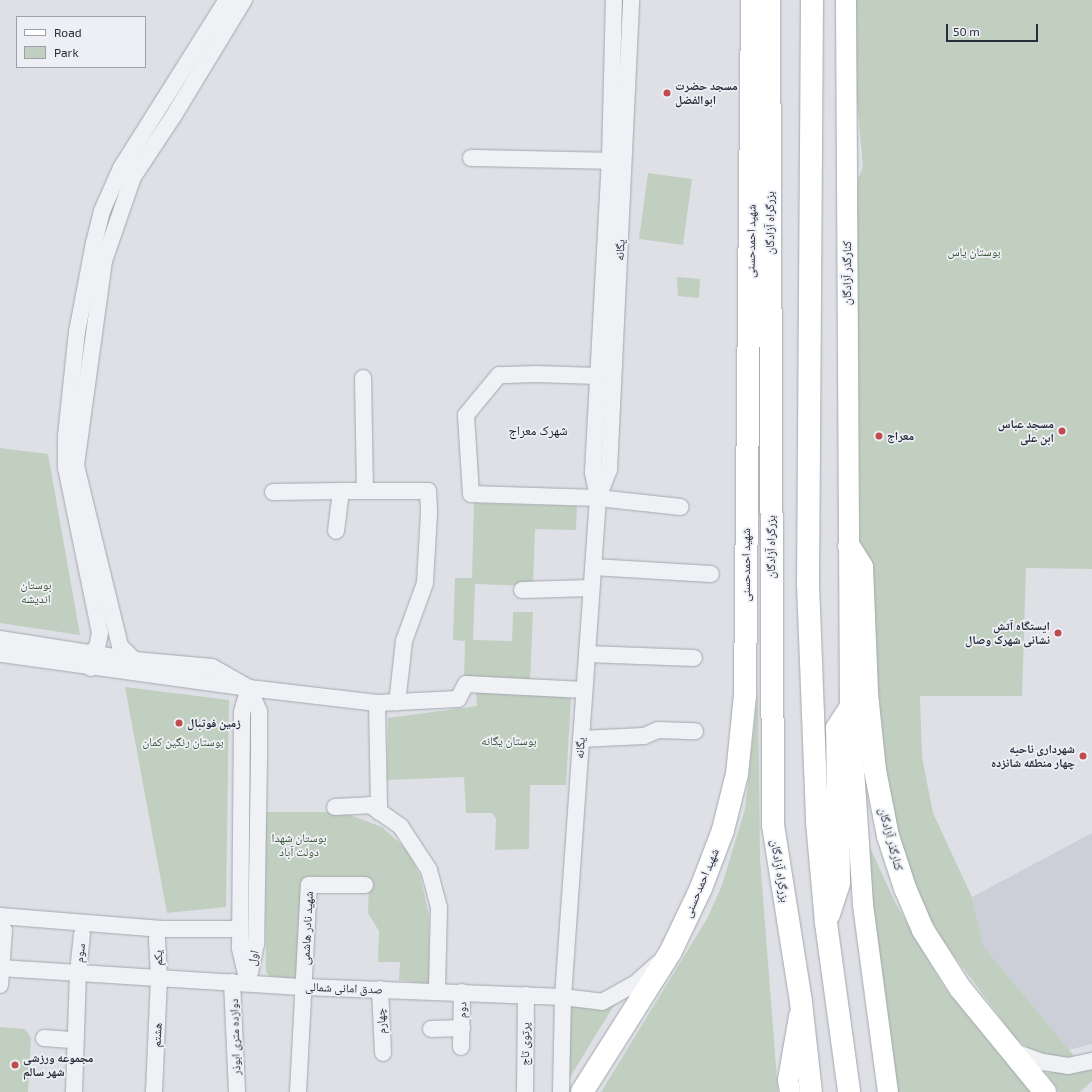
<!DOCTYPE html>
<meta charset="utf-8">
<style>
body{margin:0}
#map{position:relative;width:1092px;height:1092px;overflow:hidden;background:#dee0e6;font-family:"Exo 2","Noto Naskh Arabic",sans-serif}
div>[style]{position:absolute}
.built>*{inset:0;background:#cccfd7}
.green>*{inset:0;background:#c1cfc0}
.roads{filter:drop-shadow(0 0 1px #a4a7af) drop-shadow(0 0 1px #a4a7af)}
.minor>*{height:16px;margin:-8px;padding:0 8px;transform-origin:8px;border-radius:8px;background:#f0f1f5}
.major>*{height:20px;margin:-10px;padding:0 10px;transform-origin:10px;border-radius:10px;background:#fff}
.highway>*{height:22px;margin:-11px;padding:0 11px;transform-origin:11px;border-radius:11px;background:#fff}
.dots>*{width:11px;height:11px;translate:-50% -50%;box-sizing:border-box;border:2px solid #edeff4;border-radius:50%}
span{translate:-50% -50%;white-space:nowrap;text-align:center;line-height:1.15;-webkit-text-stroke:3.5px #edeff4;paint-order:stroke}
.poi-label{font-size:12px;color:#282d3b;font-weight:700}
.left{translate:0 -50%;text-align:left}
.right{translate:-100% -50%;text-align:right}
.street-label{font-size:12px;color:#282d3b}
.park-label{font-size:12px;color:#395637}
.neighbourhood-label{font-size:13px;color:#1b1e2c}
.legend{position:absolute;left:16px;top:16px;width:130px;height:52px;box-sizing:border-box;background:#edeff4;border:1px solid #9ea1aa;margin:0;padding:5px 7px;list-style:none;font-size:12px;color:#282d3b}
.legend li{display:flex;align-items:center;gap:8px;height:20px}
.legend b{width:20px;border:1px solid #9ea1aa}
.scale{position:absolute;left:946px;top:24px;width:92px;height:18px;box-sizing:border-box;border:2px solid #282d3b;border-top:0;padding-left:5px;font-size:12px;line-height:14px;white-space:nowrap;color:#282d3b;-webkit-text-stroke:3px #edeff4;paint-order:stroke}
</style>
<div id="map">
<div class="built">
<div style="clip-path:polygon(1092px 833px,1092px 1044px,1069px 1050px,984px 947px,972px 897px)"></div>
</div>
<div class="green">
<div style="clip-path:polygon(855px 0,1092px 0,1092px 569px,1026px 568px,1022px 696px,920px 696px,922px 757px,933px 813px,972px 897px,984px 947px,1074px 1056px,1064px 1060px,1036px 1055px,1014px 1036px,940px 937px,924px 908px,892px 827px,860px 552px,857px 202px,858px 179px,863px 167px,855px 77px)"></div>
<div style="clip-path:polygon(648px 173px,692px 179px,683px 245px,639px 239px)"></div>
<div style="clip-path:polygon(677px 277px,700px 279px,699px 298px,678px 296px)"></div>
<div style="clip-path:polygon(0 448px,48px 454px,80px 635px,0 623px)"></div>
<div style="clip-path:polygon(474px 503px,577px 506px,576px 530px,535px 529px,533px 586px,475px 584px,473px 640px,512px 641px,513px 612px,533px 612px,530px 682px,464px 679px,465px 641px,453px 640px,455px 578px,472px 578px)"></div>
<div style="clip-path:polygon(125px 687px,229px 700px,226px 907px,167px 913px)"></div>
<div style="clip-path:polygon(758px 690px,760px 859px,778px 1092px,601px 1092px,708px 917px,722px 885px,745px 809px)"></div>
<div style="clip-path:polygon(476px 691px,571px 697px,566px 785px,530px 785px,529px 849px,495px 850px,496px 819px,492px 813px,466px 813px,464px 777px,387px 780px,388px 718px,477px 706px)"></div>
<div style="clip-path:polygon(265px 812px,328px 812px,350px 815px,382px 827px,406px 849px,420px 875px,429px 915px,429px 984px,399px 980px,400px 962px,378px 962px,379px 931px,368px 913px,369px 882px,365px 878px,310px 876px,301px 979px,273px 979px,269px 976px,266px 971px)"></div>
<div style="clip-path:polygon(866px 839px,895px 902px,944px 987px,1031px 1092px,898px 1092px,876px 938px)"></div>
<div style="clip-path:polygon(616px 1002px,567px 1082px,569px 1005px,600px 1008px)"></div>
<div style="clip-path:polygon(0 1027px,25px 1029px,31px 1038px,28px 1092px,0 1092px)"></div>
<div style="clip-path:polygon(1092px 1066px,1092px 1081px,1080px 1092px,1059px 1092px,1046px 1073px)"></div>
</div>
<div class="roads">
<div class="minor">
<div style="left:471px;top:158px;width:149px;rotate:1.2deg"></div>
<div style="left:598px;top:376px;width:62px;rotate:-178.2deg"></div>
<div style="left:536px;top:374px;width:37px;rotate:178deg"></div>
<div style="left:499px;top:375px;width:52px;rotate:129.5deg"></div>
<div style="left:466px;top:415px;width:79px;rotate:86.4deg"></div>
<div style="left:471px;top:494px;width:127px;rotate:1.8deg"></div>
<div style="left:598px;top:498px;width:83px;rotate:6.2deg"></div>
<div style="left:341px;top:491px;width:24px"></div>
<div style="left:365px;top:491px;width:113px;rotate:-91deg"></div>
<div style="left:365px;top:491px;width:63px"></div>
<div style="left:428px;top:491px;width:22px;rotate:87deg"></div>
<div style="left:429px;top:513px;width:70px;rotate:93.3deg"></div>
<div style="left:425px;top:583px;width:62px;rotate:109.9deg"></div>
<div style="left:404px;top:641px;width:62px;rotate:96.4deg"></div>
<div style="left:273px;top:492px;width:68px;rotate:-0.8deg"></div>
<div style="left:341px;top:491px;width:40px;rotate:97.1deg"></div>
<div style="left:598px;top:498px;width:30px;rotate:-69deg"></div>
<div style="left:609px;top:470px;width:471px;rotate:-87.3deg"></div>
<div style="left:593px;top:567px;width:118px;rotate:3.4deg"></div>
<div style="left:522px;top:590px;width:69px;rotate:-1.7deg"></div>
<div style="left:0;top:639px;width:136px;rotate:8.9deg"></div>
<div style="left:134px;top:660px;width:78px;rotate:5.1deg"></div>
<div style="left:212px;top:667px;width:43px;rotate:29.6deg"></div>
<div style="left:249px;top:688px;width:251px;rotate:-172.2deg"></div>
<div style="left:587px;top:654px;width:107px;rotate:2.1deg"></div>
<div style="left:134px;top:660px;width:20px;rotate:-135deg"></div>
<div style="left:120px;top:646px;width:186px;rotate:-103.7deg"></div>
<div style="left:76px;top:465px;width:206px;rotate:-82.2deg"></div>
<div style="left:104px;top:261px;width:89px;rotate:-71deg"></div>
<div style="left:133px;top:177px;width:74px;rotate:-56.5deg"></div>
<div style="left:174px;top:115px;width:135px;rotate:-58.7deg"></div>
<div style="left:91px;top:668px;width:15px;rotate:-94deg"></div>
<div style="left:90px;top:653px;width:9px;rotate:-36deg"></div>
<div style="left:97px;top:648px;width:15px;rotate:-79deg"></div>
<div style="left:100px;top:633px;width:168px;rotate:-101.6deg"></div>
<div style="left:66px;top:468px;width:32px;rotate:-90deg"></div>
<div style="left:66px;top:436px;width:105px;rotate:-84deg"></div>
<div style="left:77px;top:332px;width:91px;rotate:-79.2deg"></div>
<div style="left:94px;top:243px;width:33px;rotate:-76deg"></div>
<div style="left:102px;top:211px;width:47px;rotate:-66.2deg"></div>
<div style="left:121px;top:168px;width:199px;rotate:-57.8deg"></div>
<div style="left:249px;top:688px;width:25px;rotate:67deg"></div>
<div style="left:259px;top:711px;width:47px;rotate:90deg"></div>
<div style="left:259px;top:758px;width:186px;rotate:90.9deg"></div>
<div style="left:256px;top:944px;width:40px;rotate:102deg"></div>
<div style="left:248px;top:983px;width:36px;rotate:-103deg"></div>
<div style="left:240px;top:948px;width:236px;rotate:-89.5deg"></div>
<div style="left:242px;top:712px;width:25px;rotate:-74deg"></div>
<div style="left:249px;top:688px;width:129px;rotate:6.7deg"></div>
<div style="left:377px;top:703px;width:81px;rotate:-2.8deg"></div>
<div style="left:458px;top:699px;width:17px;rotate:-62deg"></div>
<div style="left:466px;top:684px;width:118px;rotate:2.9deg"></div>
<div style="left:377px;top:703px;width:109px;rotate:88.9deg"></div>
<div style="left:581px;top:739px;width:63px;rotate:-2.7deg"></div>
<div style="left:644px;top:736px;width:15px;rotate:-23deg"></div>
<div style="left:658px;top:730px;width:37px;rotate:2deg"></div>
<div style="left:335px;top:807px;width:35px;rotate:-3deg"></div>
<div style="left:370px;top:805px;width:38px;rotate:35deg"></div>
<div style="left:401px;top:827px;width:51px;rotate:56.9deg"></div>
<div style="left:429px;top:870px;width:38px;rotate:75deg"></div>
<div style="left:439px;top:907px;width:84px;rotate:91.4deg"></div>
<div style="left:0;top:916px;width:162px;rotate:4.6deg"></div>
<div style="left:161px;top:929px;width:79px"></div>
<div style="left:0;top:968px;width:305px;rotate:3.6deg"></div>
<div style="left:304px;top:987px;width:259px;rotate:2.2deg"></div>
<div style="left:563px;top:997px;width:39px;rotate:7deg"></div>
<div style="left:602px;top:1002px;width:38px;rotate:-29deg"></div>
<div style="left:635px;top:984px;width:30px;rotate:-42deg"></div>
<div style="left:232px;top:982px;width:110px;rotate:87.4deg"></div>
<div style="left:0;top:985px;width:55px;rotate:-85.8deg"></div>
<div style="left:380px;top:989px;width:64px;rotate:87.3deg"></div>
<div style="left:431px;top:1029px;width:31px;rotate:-2deg"></div>
<div style="left:44px;top:1038px;width:31px;rotate:4deg"></div>
<div style="left:461px;top:1047px;width:55px;rotate:-89deg"></div>
<div style="left:1012px;top:1051px;width:33px;rotate:20deg"></div>
<div style="left:1043px;top:1062px;width:25px;rotate:9deg"></div>
<div style="left:1068px;top:1066px;width:25px;rotate:-12deg"></div>
<div style="left:74px;top:1092px;width:120px;rotate:-88.1deg"></div>
<div style="left:78px;top:972px;width:38px;rotate:-84deg"></div>
<div style="left:154px;top:1092px;width:115px;rotate:-87.5deg"></div>
<div style="left:159px;top:977px;width:39px;rotate:-93deg"></div>
<div style="left:298px;top:1092px;width:207px;rotate:-87deg"></div>
<div style="left:309px;top:885px;width:56px"></div>
<div style="left:525px;top:1092px;width:97px;rotate:-89.4deg"></div>
<div style="left:561px;top:1092px;width:95px;rotate:-88.8deg"></div>
<div style="left:563px;top:997px;width:500px;rotate:-85.99deg"></div>
<div style="left:598px;top:498px;width:26px;rotate:-101deg"></div>
<div style="left:593px;top:472px;width:312px;rotate:-86.9deg"></div>
<div style="left:610px;top:160px;width:160px;rotate:-88.6deg"></div>
</div>
<div class="major">
<div style="left:846px;top:0;width:708px;rotate:89.68deg"></div>
<div style="left:850px;top:708px;width:197px;rotate:86.2deg"></div>
<div style="left:863px;top:905px;width:189px;rotate:82.4deg"></div>
<div style="left:790px;top:1092px;width:12px;rotate:-99deg"></div>
<div style="left:788px;top:1080px;width:65px;rotate:-80.2deg"></div>
</div>
<div class="highway">
<div style="left:769px;top:0;width:825px;rotate:89.72deg"></div>
<div style="left:773px;top:825px;width:179px;rotate:81deg"></div>
<div style="left:801px;top:1002px;width:91px;rotate:83.7deg"></div>
<div style="left:812px;top:0;width:584px;rotate:90.39deg"></div>
<div style="left:808px;top:584px;width:238px;rotate:87.8deg"></div>
<div style="left:817px;top:822px;width:101px;rotate:84.9deg"></div>
<div style="left:826px;top:923px;width:171px;rotate:82.2deg"></div>
<div style="left:849px;top:546px;width:25px;rotate:58deg"></div>
<div style="left:862px;top:567px;width:127px;rotate:87.7deg"></div>
<div style="left:867px;top:694px;width:76px;rotate:84deg"></div>
<div style="left:875px;top:770px;width:67px;rotate:78.9deg"></div>
<div style="left:888px;top:836px;width:55px;rotate:71.9deg"></div>
<div style="left:905px;top:888px;width:46px;rotate:66.8deg"></div>
<div style="left:923px;top:930px;width:69px;rotate:57.5deg"></div>
<div style="left:960px;top:988px;width:134px;rotate:50.7deg"></div>
<div style="left:829px;top:914px;width:33px;rotate:-72deg"></div>
<div style="left:839px;top:883px;width:155px;rotate:-90.7deg"></div>
<div style="left:837px;top:728px;width:24px;rotate:-57deg"></div>
<div style="left:582px;top:1092px;width:167px;rotate:-57.7deg"></div>
<div style="left:671px;top:951px;width:70px;rotate:-64.5deg"></div>
<div style="left:701px;top:888px;width:62px;rotate:-69.2deg"></div>
<div style="left:723px;top:830px;width:58px;rotate:-76deg"></div>
<div style="left:737px;top:774px;width:79px;rotate:-84.2deg"></div>
<div style="left:745px;top:695px;width:695px;rotate:-89.42deg"></div>
</div>
</div>
<div class="dots">
<div style="left:667px;top:93px;background:#c14c4f"></div>
<div style="left:1062px;top:431px;background:#c14c4f"></div>
<div style="left:879px;top:436px;background:#c14c4f"></div>
<div style="left:1058px;top:633px;background:#c14c4f"></div>
<div style="left:179px;top:723px;background:#c14c4f"></div>
<div style="left:1083px;top:756px;background:#c14c4f"></div>
<div style="left:15px;top:1065px;background:#c14c4f"></div>
</div>
<div class="poi-label">
<span class="left" style="left:675px;top:93px">مسجد حضرت<br>ابوالفضل</span>
<span class="right" style="left:1054px;top:431px">مسجد عباس<br>ابن علی</span>
<span class="left" style="left:887px;top:436px">معراج</span>
<span class="right" style="left:1050px;top:633px">ایستگاه آتش<br>نشانی شهرک وصال</span>
<span class="left" style="left:187px;top:723px">زمین فوتبال</span>
<span class="right" style="left:1075px;top:756px">شهرداری ناحیه<br>چهار منطقه شانزده</span>
<span class="left" style="left:23px;top:1065px">مجموعه ورزشی<br>شهر سالم</span>
</div>
<div class="street-label">
<span style="left:770px;top:223px;rotate:-90deg">بزرگراه آزادگان</span>
<span style="left:751px;top:241px;rotate:-89deg">شهید احمدحسنی</span>
<span style="left:620px;top:250px;rotate:-87deg">یگانه</span>
<span style="left:847px;top:273px;rotate:-90deg">کنارگذر آزادگان</span>
<span style="left:771px;top:547px;rotate:-90deg">بزرگراه آزادگان</span>
<span style="left:746px;top:565px;rotate:-90deg">شهید احمدحسنی</span>
<span style="left:580px;top:748px;rotate:-86deg">یگانه</span>
<span style="left:891px;top:839px;rotate:75deg">کنارگذر آزادگان</span>
<span style="left:780px;top:871px;rotate:81deg">بزرگراه آزادگان</span>
<span style="left:701px;top:883px;rotate:-67deg">شهید احمدحسنی</span>
<span style="left:307px;top:928px;rotate:-87deg">شهید نادر هاشمی</span>
<span style="left:80px;top:953px;rotate:-83deg">سوم</span>
<span style="left:158px;top:958px;rotate:-93deg">یکم</span>
<span style="left:253px;top:958px;rotate:-78deg">اول</span>
<span style="left:344px;top:988px;rotate:2deg">صدق امانی شمالی</span>
<span style="left:462px;top:1010px;rotate:-89deg">دوم</span>
<span style="left:381px;top:1021px;rotate:-93deg">چهارم</span>
<span style="left:157px;top:1035px;rotate:-87deg">هشتم</span>
<span style="left:235px;top:1037px;rotate:-92deg">دوازده متری ابوذر</span>
<span style="left:525px;top:1044px;rotate:-89deg">پرتوی تاج</span>
</div>
<div class="park-label">
<span style="left:974px;top:252px">بوستان یاس</span>
<span style="left:36px;top:592px">بوستان<br>اندیشه</span>
<span style="left:509px;top:741px">بوستان یگانه</span>
<span style="left:183px;top:742px">بوستان رنگین کمان</span>
<span style="left:299px;top:845px">بوستان شهدا<br>دولت آباد</span>
</div>
<div class="neighbourhood-label">
<span style="left:538px;top:430px">شهرک معراج</span>
</div>
<ul class="legend">
<li><b style="height:5px;background:#fff"></b>Road</li>
<li><b style="height:11px;background:#c1cfc0"></b>Park</li>
</ul>
<div class="scale">50 m</div>
</div>
